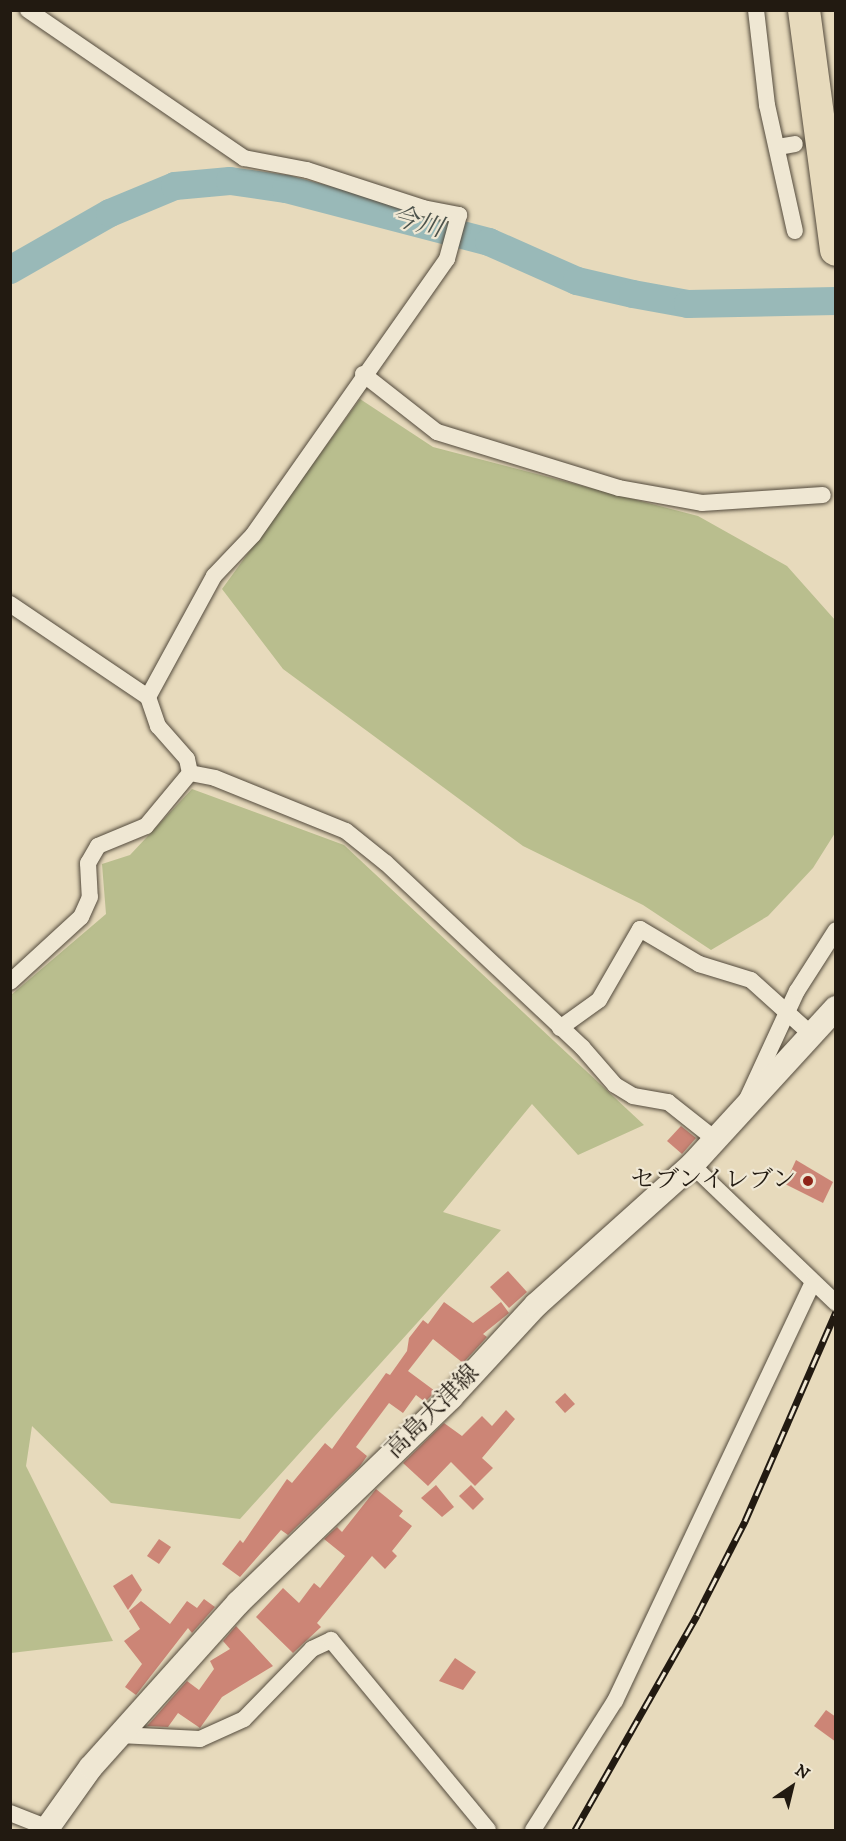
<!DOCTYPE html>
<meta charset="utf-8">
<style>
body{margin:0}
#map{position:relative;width:846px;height:1841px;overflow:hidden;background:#e7dabc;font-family:"IM FELL DW Pica","Noto Serif JP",serif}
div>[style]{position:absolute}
.green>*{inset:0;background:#b9be8e}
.river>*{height:28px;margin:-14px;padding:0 14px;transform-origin:14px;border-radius:14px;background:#99b9b8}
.building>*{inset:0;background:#cc8576}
.roads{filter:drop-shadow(0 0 2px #534a3c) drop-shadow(0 0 2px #534a3c)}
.street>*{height:16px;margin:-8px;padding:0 8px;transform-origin:8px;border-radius:8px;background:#efe7d3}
.secondary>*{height:24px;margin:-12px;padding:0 12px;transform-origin:12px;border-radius:12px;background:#efe7d3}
.highway>*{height:32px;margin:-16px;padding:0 16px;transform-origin:16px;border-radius:16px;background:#e7dabc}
.rail>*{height:7px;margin-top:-3.5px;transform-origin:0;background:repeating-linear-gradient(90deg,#efe7d3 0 14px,#221a11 0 28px);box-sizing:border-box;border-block:2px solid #221a11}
.dots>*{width:16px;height:16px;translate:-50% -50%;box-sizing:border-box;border:3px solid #efe7d3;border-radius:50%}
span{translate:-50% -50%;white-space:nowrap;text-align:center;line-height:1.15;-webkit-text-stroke:4.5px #efe7d3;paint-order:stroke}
.poi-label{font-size:24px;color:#221a11}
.right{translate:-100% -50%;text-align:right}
.street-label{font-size:24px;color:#221a11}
.water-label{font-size:26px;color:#4c524b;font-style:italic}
.frame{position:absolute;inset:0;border:12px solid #221a11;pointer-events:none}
.north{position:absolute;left:762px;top:1757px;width:60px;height:60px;-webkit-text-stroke:4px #efe7d3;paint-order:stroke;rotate:35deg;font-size:16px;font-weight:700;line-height:24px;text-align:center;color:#221a11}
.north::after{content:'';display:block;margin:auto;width:21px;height:27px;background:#221a11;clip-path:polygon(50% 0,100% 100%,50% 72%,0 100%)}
</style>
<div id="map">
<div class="green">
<div style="clip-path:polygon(360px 399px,433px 447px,698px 516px,787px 566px,835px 620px,835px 833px,813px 868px,768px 916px,711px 950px,643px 905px,523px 846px,283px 669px,222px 589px)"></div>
<div style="clip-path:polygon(192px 789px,344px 845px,644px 1125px,578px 1155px,532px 1104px,443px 1212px,501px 1230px,240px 1519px,111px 1503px,32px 1426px,26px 1466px,113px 1641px,11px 1653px,11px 995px,106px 914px,102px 864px,130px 855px)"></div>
</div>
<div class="river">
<div style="left:10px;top:270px;width:115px;rotate:-29.7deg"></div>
<div style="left:110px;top:213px;width:70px;rotate:-22.6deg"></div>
<div style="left:175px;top:186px;width:55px;rotate:-5.2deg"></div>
<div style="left:230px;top:181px;width:57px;rotate:8.1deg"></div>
<div style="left:286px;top:189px;width:210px;rotate:14.6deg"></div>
<div style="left:489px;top:242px;width:96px;rotate:23.9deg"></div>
<div style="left:577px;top:281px;width:57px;rotate:13.1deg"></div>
<div style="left:633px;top:294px;width:56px;rotate:10.3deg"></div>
<div style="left:688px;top:304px;width:148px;rotate:-1.2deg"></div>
</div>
<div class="building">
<div style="clip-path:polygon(681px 1126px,696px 1138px,682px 1154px,667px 1141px)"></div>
<div style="clip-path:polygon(796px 1160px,833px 1182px,823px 1203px,785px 1184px)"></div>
<div style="clip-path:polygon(508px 1271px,527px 1292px,509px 1308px,490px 1287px)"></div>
<div style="clip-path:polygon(444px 1302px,473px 1323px,501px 1302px,509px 1313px,483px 1334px,487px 1337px,463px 1363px,433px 1339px,408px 1371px,435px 1391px,430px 1397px,425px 1402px,416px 1395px,403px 1413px,389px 1403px,356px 1447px,367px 1456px,360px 1466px,288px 1535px,281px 1530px,240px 1577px,222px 1564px,240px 1540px,243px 1543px,287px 1479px,292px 1483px,325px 1443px,332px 1449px,386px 1373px,390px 1375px,407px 1351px,409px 1338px,423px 1320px,428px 1324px)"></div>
<div style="clip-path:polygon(565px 1393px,575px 1404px,565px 1413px,555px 1402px)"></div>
<div style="clip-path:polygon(506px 1410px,515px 1419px,482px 1458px,493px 1468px,475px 1486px,451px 1462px,428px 1486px,403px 1463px,444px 1423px,462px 1436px,482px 1416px,492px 1426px)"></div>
<div style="clip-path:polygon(436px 1485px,454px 1507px,442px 1517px,421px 1498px)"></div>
<div style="clip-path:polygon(471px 1485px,484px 1499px,473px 1510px,459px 1496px)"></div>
<div style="clip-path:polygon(376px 1489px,403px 1511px,399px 1516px,412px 1526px,392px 1551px,397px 1556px,385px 1569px,372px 1556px,317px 1623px,321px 1627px,293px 1653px,256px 1617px,283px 1588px,299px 1603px,314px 1583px,320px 1588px,345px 1556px,324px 1539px,337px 1527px,342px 1532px)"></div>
<div style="clip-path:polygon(159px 1539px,171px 1547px,159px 1564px,147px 1556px)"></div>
<div style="clip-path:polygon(132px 1574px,142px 1590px,128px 1610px,113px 1586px)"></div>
<div style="clip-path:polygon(204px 1599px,215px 1607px,192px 1633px,188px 1628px,136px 1695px,125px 1687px,142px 1664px,124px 1641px,140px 1629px,129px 1611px,141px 1601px,170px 1624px,187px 1601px,197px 1608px)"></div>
<div style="clip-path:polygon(236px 1626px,273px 1666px,222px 1697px,200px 1728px,178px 1713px,168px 1727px,147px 1726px,187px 1681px,199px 1690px,214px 1669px,210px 1661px,230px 1649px,223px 1641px)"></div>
<div style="clip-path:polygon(455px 1658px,476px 1672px,463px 1690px,439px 1681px)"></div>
<div style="clip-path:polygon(826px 1710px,836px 1717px,836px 1742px,814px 1726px)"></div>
</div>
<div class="roads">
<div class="street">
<div style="left:28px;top:10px;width:262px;rotate:34.4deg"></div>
<div style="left:244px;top:158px;width:64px;rotate:10.8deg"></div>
<div style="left:307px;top:170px;width:122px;rotate:18.1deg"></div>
<div style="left:423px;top:208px;width:37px;rotate:11deg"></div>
<div style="left:459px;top:215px;width:46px;rotate:105.3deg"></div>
<div style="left:447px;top:259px;width:337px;rotate:125.1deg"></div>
<div style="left:253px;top:535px;width:57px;rotate:133.6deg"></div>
<div style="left:214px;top:576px;width:138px;rotate:118.6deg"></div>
<div style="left:756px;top:10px;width:96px;rotate:83.4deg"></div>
<div style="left:767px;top:105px;width:129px;rotate:77.5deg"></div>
<div style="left:778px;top:147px;width:17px;rotate:-10deg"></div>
<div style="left:363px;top:374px;width:94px;rotate:38.1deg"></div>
<div style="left:437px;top:432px;width:190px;rotate:17.1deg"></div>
<div style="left:619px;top:488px;width:84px;rotate:10.2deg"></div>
<div style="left:702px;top:503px;width:121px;rotate:-3.8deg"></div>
<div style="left:10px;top:604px;width:166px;rotate:34deg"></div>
<div style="left:148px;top:697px;width:31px;rotate:71deg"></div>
<div style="left:158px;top:726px;width:44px;rotate:48.7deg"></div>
<div style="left:187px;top:759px;width:14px;rotate:78deg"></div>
<div style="left:190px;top:773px;width:69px;rotate:129.7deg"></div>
<div style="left:146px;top:826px;width:52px;rotate:157.4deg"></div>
<div style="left:98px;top:846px;width:20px;rotate:120deg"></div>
<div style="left:88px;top:863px;width:34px;rotate:87deg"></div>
<div style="left:90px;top:897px;width:22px;rotate:114deg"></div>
<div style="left:81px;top:917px;width:96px;rotate:137.5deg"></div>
<div style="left:190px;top:773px;width:25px;rotate:11deg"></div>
<div style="left:215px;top:778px;width:141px;rotate:22deg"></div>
<div style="left:346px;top:831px;width:51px;rotate:38.7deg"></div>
<div style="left:386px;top:863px;width:269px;rotate:43.2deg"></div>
<div style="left:582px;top:1047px;width:50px;rotate:49deg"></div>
<div style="left:615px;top:1085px;width:21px;rotate:31deg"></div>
<div style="left:633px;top:1096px;width:36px;rotate:10deg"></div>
<div style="left:668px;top:1102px;width:61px;rotate:38.4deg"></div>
<div style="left:560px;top:1028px;width:48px;rotate:-35.7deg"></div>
<div style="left:599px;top:1000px;width:82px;rotate:-60deg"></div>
<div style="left:640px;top:929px;width:69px;rotate:30.7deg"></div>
<div style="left:699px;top:964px;width:54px;rotate:17.1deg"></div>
<div style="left:751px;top:980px;width:81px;rotate:42deg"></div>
<div style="left:747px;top:1099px;width:119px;rotate:-65.2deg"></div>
<div style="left:797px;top:991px;width:72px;rotate:-57.4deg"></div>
<div style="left:692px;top:1165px;width:199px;rotate:43.8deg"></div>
<div style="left:119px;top:1735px;width:81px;rotate:2.8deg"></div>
<div style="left:200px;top:1739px;width:48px;rotate:-24.4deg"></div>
<div style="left:244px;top:1719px;width:98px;rotate:-45.8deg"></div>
<div style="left:312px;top:1649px;width:21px;rotate:-25deg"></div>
<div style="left:331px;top:1640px;width:246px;rotate:50.4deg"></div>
<div style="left:10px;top:1813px;width:41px;rotate:21.5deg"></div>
<div style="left:533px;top:1830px;width:153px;rotate:-57.6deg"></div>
<div style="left:615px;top:1701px;width:463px;rotate:-64.7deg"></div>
</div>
<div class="secondary">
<div style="left:46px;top:1830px;width:77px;rotate:-54.5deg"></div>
<div style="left:91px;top:1767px;width:220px;rotate:-48.1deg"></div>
<div style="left:238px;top:1603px;width:296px;rotate:-44deg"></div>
<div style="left:451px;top:1397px;width:125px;rotate:-47.3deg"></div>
<div style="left:536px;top:1305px;width:210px;rotate:-41.9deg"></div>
<div style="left:692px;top:1165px;width:213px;rotate:-47.5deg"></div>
</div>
<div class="highway">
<div style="left:804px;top:10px;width:242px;rotate:82.4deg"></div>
</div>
</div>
<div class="rail">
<div style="left:575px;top:1830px;width:247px;rotate:-60.4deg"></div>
<div style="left:697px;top:1615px;width:106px;rotate:-62.9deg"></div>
<div style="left:745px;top:1521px;width:228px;rotate:-66.5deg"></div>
</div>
<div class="dots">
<div style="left:808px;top:1181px;background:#8f2418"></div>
</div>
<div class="poi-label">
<span class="right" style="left:796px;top:1181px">セブンイレブン</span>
</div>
<div class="street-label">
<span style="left:433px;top:1412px;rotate:-45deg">高島大津線</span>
</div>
<div class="water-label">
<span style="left:417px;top:223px;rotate:15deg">今川</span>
</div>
<div class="frame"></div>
<div class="north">N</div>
</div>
